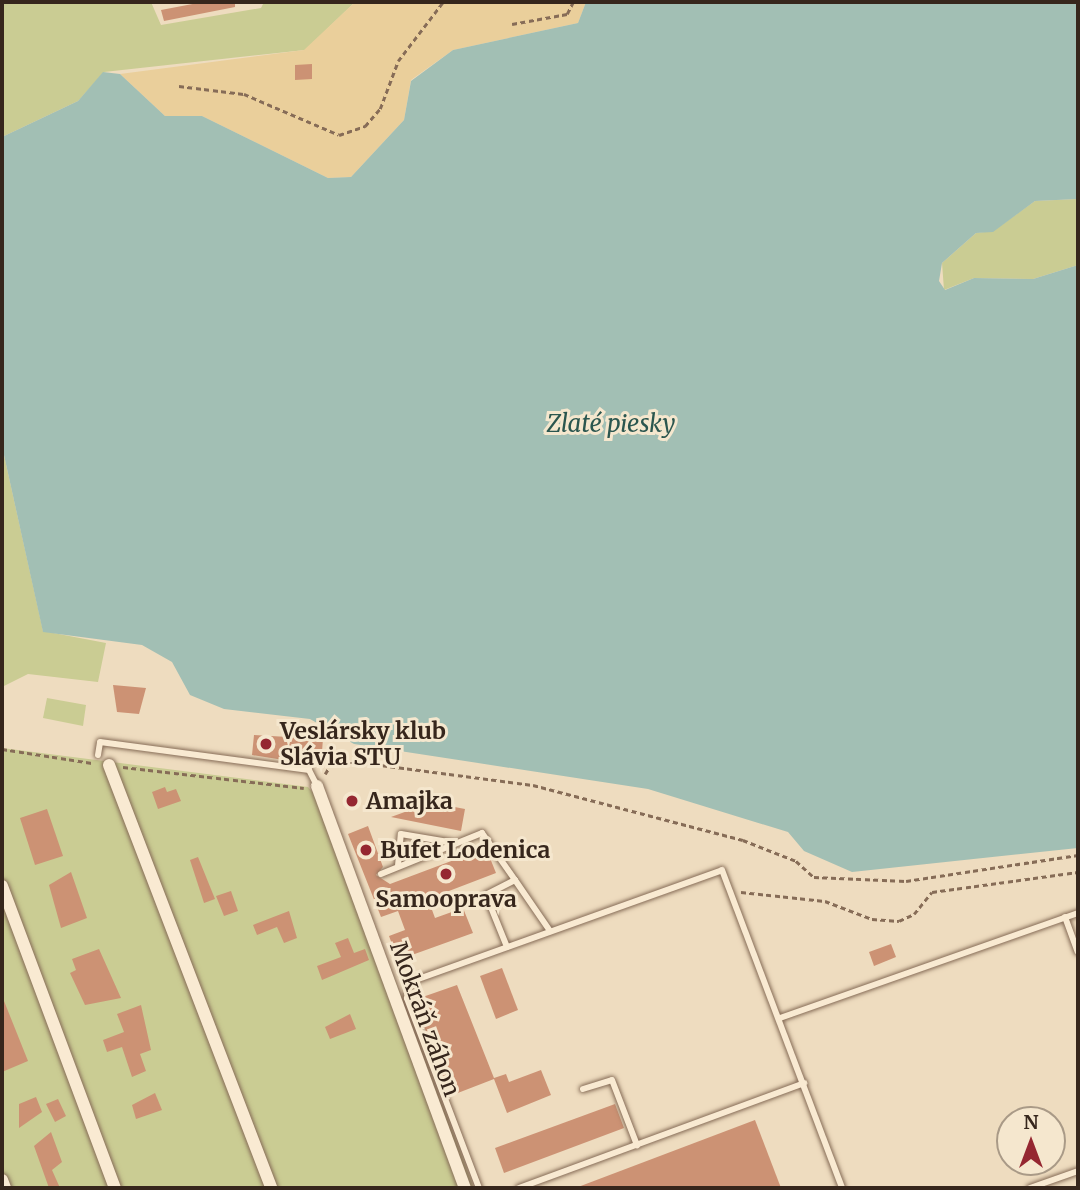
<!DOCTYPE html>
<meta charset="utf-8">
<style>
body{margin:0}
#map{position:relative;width:1080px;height:1190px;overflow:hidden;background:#eedcbf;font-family:Merriweather,serif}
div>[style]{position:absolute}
.green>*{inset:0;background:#cacc93}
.sand>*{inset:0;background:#eacf9b}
.water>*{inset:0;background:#a2bfb4}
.building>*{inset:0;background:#cc9274}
.path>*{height:2.5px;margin-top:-1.25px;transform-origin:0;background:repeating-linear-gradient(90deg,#866c57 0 5px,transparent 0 8.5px)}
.roads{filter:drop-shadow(0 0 2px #866c57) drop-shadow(0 0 2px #866c57)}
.lane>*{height:6px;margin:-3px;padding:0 3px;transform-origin:3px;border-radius:3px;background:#f9ead2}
.street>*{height:12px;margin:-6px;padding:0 6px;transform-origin:6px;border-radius:6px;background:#f9ead2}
.dots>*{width:19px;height:19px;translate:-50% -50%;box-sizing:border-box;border:4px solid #f5e7ce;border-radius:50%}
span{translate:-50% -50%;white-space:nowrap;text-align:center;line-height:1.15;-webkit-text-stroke:6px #f5e7ce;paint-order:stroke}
.poi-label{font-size:23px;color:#36261c;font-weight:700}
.left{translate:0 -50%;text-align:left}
.street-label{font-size:23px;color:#36261c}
.water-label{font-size:24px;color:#2b564f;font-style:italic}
.frame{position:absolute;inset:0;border:4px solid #36261c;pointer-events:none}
.north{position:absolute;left:996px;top:1106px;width:70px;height:70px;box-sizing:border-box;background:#f5e7ce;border:2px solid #a99a87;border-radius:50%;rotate:0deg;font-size:19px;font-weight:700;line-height:28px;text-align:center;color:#36261c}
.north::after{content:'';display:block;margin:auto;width:24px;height:32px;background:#952731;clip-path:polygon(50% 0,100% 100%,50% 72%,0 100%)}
</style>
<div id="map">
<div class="green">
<div style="clip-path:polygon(2px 2px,151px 2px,161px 25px,261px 8px,264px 2px,355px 2px,305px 50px,104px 72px,78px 101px,2px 137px)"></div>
<div style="clip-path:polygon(1078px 199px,1078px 265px,1033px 279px,974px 278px,944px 290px,942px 263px,976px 233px,993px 231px,1035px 201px)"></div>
<div style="clip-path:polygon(2px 446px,43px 631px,106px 643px,98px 682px,28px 674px,2px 687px)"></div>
<div style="clip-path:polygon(47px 698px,86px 705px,83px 726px,43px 718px)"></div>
<div style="clip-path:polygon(2px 748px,308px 787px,332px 814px,474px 1188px,2px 1188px)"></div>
</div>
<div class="sand">
<div style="clip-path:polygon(355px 2px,586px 2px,578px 23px,453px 50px,411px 80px,404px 120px,351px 177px,328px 178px,202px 116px,165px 116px,120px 74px,304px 50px)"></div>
</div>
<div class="water">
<div style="clip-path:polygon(586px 2px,1078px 2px,1078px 199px,1035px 201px,993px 232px,976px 233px,942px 263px,939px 281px,945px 290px,974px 278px,1033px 279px,1078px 265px,1078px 848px,852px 872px,804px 851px,788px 832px,648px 789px,354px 744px,310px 719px,224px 709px,190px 695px,172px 662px,142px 645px,43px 632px,2px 446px,2px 137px,78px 101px,103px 72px,120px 74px,165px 116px,202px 116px,328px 178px,351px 177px,404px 120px,411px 81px,453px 50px,578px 23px)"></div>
</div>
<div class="building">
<div style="clip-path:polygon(203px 2px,235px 2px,235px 7px,164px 21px,161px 10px)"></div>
<div style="clip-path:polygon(312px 64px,312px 79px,295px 80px,295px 65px)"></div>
<div style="clip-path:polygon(113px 685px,146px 688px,139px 714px,117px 712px)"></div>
<div style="clip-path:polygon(306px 728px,323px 738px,321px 766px,252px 755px,254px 735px,305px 738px)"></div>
<div style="clip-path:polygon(165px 787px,167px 792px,176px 789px,181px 801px,158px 809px,152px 792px)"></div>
<div style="clip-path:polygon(403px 797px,465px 809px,461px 831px,391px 817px,413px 809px,400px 809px)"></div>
<div style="clip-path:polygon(47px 809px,63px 856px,35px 865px,20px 818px)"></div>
<div style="clip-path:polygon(368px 826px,383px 867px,376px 875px,390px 884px,486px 848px,496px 873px,428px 899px,435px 918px,463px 908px,473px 933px,398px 960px,389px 936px,405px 930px,398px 911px,381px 917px,348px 834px)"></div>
<div style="clip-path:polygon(198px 857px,215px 899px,204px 903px,190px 860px)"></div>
<div style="clip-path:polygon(71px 872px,87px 918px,61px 928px,49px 885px)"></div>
<div style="clip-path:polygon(231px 891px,238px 911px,224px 916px,216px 896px)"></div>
<div style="clip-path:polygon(289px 911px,297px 938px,284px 943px,277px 927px,257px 935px,253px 925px)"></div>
<div style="clip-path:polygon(348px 938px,354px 953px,365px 949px,369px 960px,322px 980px,317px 966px,341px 957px,335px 943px)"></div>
<div style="clip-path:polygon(891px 944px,896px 957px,874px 966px,869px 952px)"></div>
<div style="clip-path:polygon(99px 949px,121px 998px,85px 1005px,70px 973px,76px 970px,72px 959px)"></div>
<div style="clip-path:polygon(502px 968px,518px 1010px,496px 1019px,480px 976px)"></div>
<div style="clip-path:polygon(457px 985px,494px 1078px,506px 1074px,509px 1082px,541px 1070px,551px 1095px,507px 1113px,494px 1079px,450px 1096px,414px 1000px)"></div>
<div style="clip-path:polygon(2px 996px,28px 1061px,2px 1072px)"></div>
<div style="clip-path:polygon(141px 1005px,151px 1050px,140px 1054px,146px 1071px,132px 1077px,122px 1047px,107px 1052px,103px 1040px,124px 1032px,117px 1014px)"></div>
<div style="clip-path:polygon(350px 1014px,356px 1029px,330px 1039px,325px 1027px)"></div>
<div style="clip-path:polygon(155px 1093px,162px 1110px,136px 1119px,132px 1105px)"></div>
<div style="clip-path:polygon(36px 1097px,42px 1112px,19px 1128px,19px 1104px)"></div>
<div style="clip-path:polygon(58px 1099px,66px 1116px,55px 1122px,46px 1104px)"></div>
<div style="clip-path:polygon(615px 1104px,624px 1128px,504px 1173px,495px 1148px)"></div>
<div style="clip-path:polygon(755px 1120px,781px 1188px,578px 1188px,578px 1187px)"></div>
<div style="clip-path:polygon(51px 1132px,62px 1162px,52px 1170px,60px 1188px,49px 1188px,34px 1146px)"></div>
</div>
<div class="path">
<div style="left:512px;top:24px;width:56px;rotate:-10.3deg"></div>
<div style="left:567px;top:14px;width:13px;rotate:-63deg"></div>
<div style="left:179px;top:86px;width:65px;rotate:7deg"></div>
<div style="left:244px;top:94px;width:103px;rotate:23.3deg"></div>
<div style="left:339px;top:135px;width:28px;rotate:-19deg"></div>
<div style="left:365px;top:126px;width:23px;rotate:-49deg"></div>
<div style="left:380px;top:109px;width:51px;rotate:-69.4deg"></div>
<div style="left:398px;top:61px;width:74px;rotate:-52.7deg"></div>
<div style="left:2px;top:749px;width:91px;rotate:8.8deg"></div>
<div style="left:123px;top:767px;width:182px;rotate:6.6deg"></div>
<div style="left:325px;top:774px;width:13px;rotate:-58deg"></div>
<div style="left:332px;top:763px;width:33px"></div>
<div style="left:365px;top:763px;width:169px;rotate:7.5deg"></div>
<div style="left:533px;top:785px;width:217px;rotate:14.7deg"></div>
<div style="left:743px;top:840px;width:57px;rotate:21.6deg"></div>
<div style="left:796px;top:861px;width:24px;rotate:42deg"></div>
<div style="left:814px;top:877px;width:92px;rotate:2.5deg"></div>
<div style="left:906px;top:881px;width:174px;rotate:-8.6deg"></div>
<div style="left:741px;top:892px;width:84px;rotate:6.1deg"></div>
<div style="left:825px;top:901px;width:50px;rotate:21deg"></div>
<div style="left:872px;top:919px;width:27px;rotate:4deg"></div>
<div style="left:899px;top:921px;width:17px;rotate:-25deg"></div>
<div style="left:914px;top:914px;width:28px;rotate:-51deg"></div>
<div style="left:932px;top:892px;width:147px;rotate:-7.8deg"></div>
</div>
<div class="roads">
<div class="lane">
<div style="left:98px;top:755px;width:13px;rotate:-81deg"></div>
<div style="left:100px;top:742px;width:211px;rotate:7.6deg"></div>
<div style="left:309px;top:770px;width:18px;rotate:63deg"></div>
<div style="left:398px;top:866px;width:32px;rotate:-85deg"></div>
<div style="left:401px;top:834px;width:54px;rotate:9.6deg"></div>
<div style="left:381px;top:874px;width:109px;rotate:-22.1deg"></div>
<div style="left:482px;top:833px;width:57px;rotate:54.9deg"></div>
<div style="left:515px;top:880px;width:33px;rotate:153deg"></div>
<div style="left:486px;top:895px;width:56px;rotate:68deg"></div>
<div style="left:515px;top:880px;width:62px;rotate:55.5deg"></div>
<div style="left:1065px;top:917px;width:37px;rotate:70deg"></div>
<div style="left:780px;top:1018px;width:316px;rotate:-19.4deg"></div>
<div style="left:583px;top:1089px;width:30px;rotate:-17deg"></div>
<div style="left:612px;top:1080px;width:70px;rotate:69deg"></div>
<div style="left:479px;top:1188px;width:203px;rotate:-110.8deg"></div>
<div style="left:407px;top:998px;width:16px;rotate:-79deg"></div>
<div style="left:410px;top:982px;width:331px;rotate:-19.7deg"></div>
<div style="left:722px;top:870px;width:340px;rotate:69.3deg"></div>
<div style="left:519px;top:1188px;width:304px;rotate:-20.2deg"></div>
<div style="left:1030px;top:1188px;width:51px;rotate:-19.5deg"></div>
</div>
<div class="street">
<div style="left:109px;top:765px;width:453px;rotate:69deg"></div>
<div style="left:317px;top:786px;width:428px;rotate:69.8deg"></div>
<div style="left:2px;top:886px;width:322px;rotate:69.5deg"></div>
<div style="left:2px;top:1180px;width:9px;rotate:69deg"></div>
</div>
</div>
<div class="dots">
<div style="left:266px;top:744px;background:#952731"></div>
<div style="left:352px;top:801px;background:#952731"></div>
<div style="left:366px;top:850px;background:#952731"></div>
<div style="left:446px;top:874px;background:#952731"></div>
</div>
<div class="poi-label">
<span class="left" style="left:280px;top:744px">Veslársky klub<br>Slávia STU</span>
<span class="left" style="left:366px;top:801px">Amajka</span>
<span class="left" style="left:380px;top:850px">Bufet Lodenica</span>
<span style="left:446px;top:899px">Samooprava</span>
</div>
<div class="street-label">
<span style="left:425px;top:1019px;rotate:70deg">Mokráň záhon</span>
</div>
<div class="water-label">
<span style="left:611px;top:424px">Zlaté piesky</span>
</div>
<div class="frame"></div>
<div class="north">N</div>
</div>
